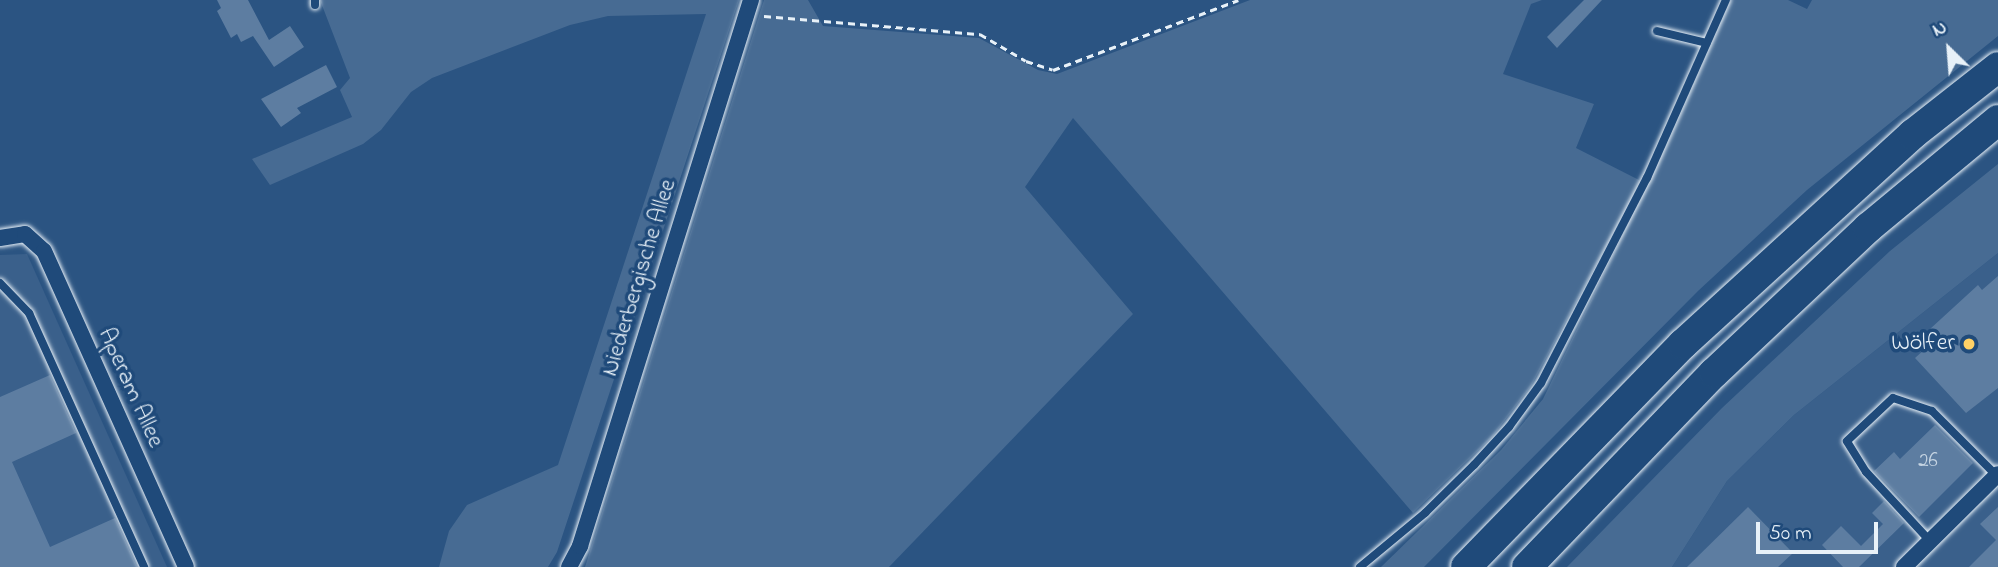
<!DOCTYPE html>
<meta charset="utf-8">
<style>
body{margin:0}
#map{position:relative;width:1998px;height:567px;overflow:hidden;background:#2b5482;font-family:"Indie Flower",sans-serif}
div>[style]{position:absolute}
.built>*{inset:0;background:#3a608b}
.green>*{inset:0;background:#476b93}
.building>*{inset:0;background:#5d7da1}
.path>*{height:2.5px;margin-top:-1.25px;transform-origin:0;background:repeating-linear-gradient(90deg,#e8f1f8 0 7px,transparent 0 12px)}
.roads{filter:drop-shadow(0 0 2px #e8f1f8) drop-shadow(0 0 2px #e8f1f8)}
.service>*{height:8px;margin:-4px;padding:0 4px;transform-origin:4px;border-radius:4px;background:#1f4a7a}
.minor>*{height:16px;margin:-8px;padding:0 8px;transform-origin:8px;border-radius:8px;background:#1f4a7a}
.motorway>*{height:30px;margin:-15px;padding:0 15px;transform-origin:15px;border-radius:15px;background:#1f4a7a}
.dots>*{width:19px;height:19px;translate:-50% -50%;box-sizing:border-box;border:4px solid #1f4a7a;border-radius:50%}
span{translate:-50% -50%;white-space:nowrap;text-align:center;line-height:1.15;-webkit-text-stroke:7px #1f4a7a;paint-order:stroke}
.number-label{font-size:21px;color:#c5d4e2}
.number-label span{-webkit-text-stroke-width:0}
.street-label{font-size:24px;color:#e8f1f8}
.poi-label{font-size:24px;color:#e8f1f8}
.right{translate:-100% -50%;text-align:right}
.north{position:absolute;left:1914px;top:14px;width:70px;height:70px;-webkit-text-stroke:5px #1f4a7a;paint-order:stroke;rotate:335deg;font-size:19px;font-weight:700;line-height:28px;text-align:center;color:#e8f1f8}
.north::after{content:'';display:block;margin:auto;width:24px;height:32px;background:#e8f1f8;clip-path:polygon(50% 0,100% 100%,50% 72%,0 100%)}
.scale{position:absolute;left:1756px;top:522px;width:122px;height:32px;box-sizing:border-box;border:4px solid #e8f1f8;border-top:0;padding-left:9px;font-size:21px;line-height:24px;white-space:nowrap;color:#e8f1f8;-webkit-text-stroke:5px #1f4a7a;paint-order:stroke}
</style>
<div id="map">
<div class="built">
<div style="clip-path:polygon(1998px 253px,1998px 567px,1672px 567px,1727px 481px,1794px 415px)"></div>
<div style="clip-path:polygon(27px 254px,167px 567px,0 567px,0 255px)"></div>
</div>
<div class="green">
<div style="clip-path:polygon(320px 0,739px 0,557px 552px,548px 567px,439px 567px,449px 531px,467px 505px,558px 465px,706px 14px,608px 16px,570px 25px,432px 78px,411px 92px,381px 130px,363px 144px,270px 185px,252px 159px,352px 117px,340px 90px,350px 78px)"></div>
<div style="clip-path:polygon(764px 0,808px 0,823px 26px,979px 38px,1038px 70px,1057px 74px,1250px 0,1542px 0,1531px 4px,1503px 74px,1594px 104px,1576px 148px,1641px 181px,1531px 386px,1492px 437px,1413px 513px,1073px 118px,1025px 187px,1133px 314px,889px 567px,585px 567px)"></div>
<div style="clip-path:polygon(1731px 0,1788px 0,1807px 9px,1812px 0,1998px 0,1998px 36px,1807px 190px,1698px 291px,1424px 567px,1381px 567px,1501px 450px,1543px 399px,1671px 136px)"></div>
<div style="clip-path:polygon(1998px 164px,1998px 253px,1794px 415px,1727px 481px,1672px 567px,1567px 567px,1722px 408px,1890px 251px)"></div>
</div>
<div class="building">
<div style="clip-path:polygon(217px 0,248px 0,269px 40px,290px 26px,304px 47px,274px 67px,253px 36px,241px 42px,237px 34px,231px 38px,217px 11px,221px 8px)"></div>
<div style="clip-path:polygon(1584px 0,1602px 0,1557px 48px,1547px 37px)"></div>
<div style="clip-path:polygon(326px 65px,337px 87px,297px 108px,301px 113px,281px 127px,261px 99px)"></div>
<div style="clip-path:polygon(1998px 276px,1998px 388px,1966px 413px,1915px 358px,1926px 348px,1918px 340px,1978px 285px,1982px 290px)"></div>
<div style="clip-path:polygon(50px 375px,76px 433px,12px 462px,50px 547px,115px 518px,137px 567px,0 567px,0 397px)"></div>
<div style="clip-path:polygon(1935px 425px,1973px 463px,1919px 517px,1874px 471px,1894px 452px,1900px 459px)"></div>
<div style="clip-path:polygon(1884px 501px,1904px 523px,1859px 567px,1843px 567px,1822px 545px,1841px 526px,1861px 546px,1883px 524px,1872px 513px)"></div>
<div style="clip-path:polygon(1748px 507px,1793px 553px,1778px 567px,1687px 567px)"></div>
<div style="clip-path:polygon(1998px 507px,1998px 567px,1969px 567px,1996px 540px,1980px 524px)"></div>
</div>
<div class="path">
<div style="left:764px;top:16px;width:217px;rotate:4.8deg"></div>
<div style="left:980px;top:34px;width:53px;rotate:30.4deg"></div>
<div style="left:1026px;top:61px;width:28px;rotate:18deg"></div>
<div style="left:1053px;top:70px;width:198px;rotate:-20.7deg"></div>
</div>
<div class="roads">
<div class="service">
<div style="left:315px;top:0;width:5px;rotate:90deg"></div>
<div style="left:1657px;top:31px;width:51px;rotate:13.5deg"></div>
<div style="left:0;top:283px;width:42px;rotate:46deg"></div>
<div style="left:29px;top:313px;width:279px;rotate:65.6deg"></div>
<div style="left:1930px;top:541px;width:94px;rotate:-132.8deg"></div>
<div style="left:1866px;top:472px;width:36px;rotate:-122deg"></div>
<div style="left:1847px;top:441px;width:63px;rotate:-43.1deg"></div>
<div style="left:1893px;top:398px;width:41px;rotate:18.4deg"></div>
<div style="left:1932px;top:411px;width:91px;rotate:45deg"></div>
<div style="left:1360px;top:567px;width:85px;rotate:-39.7deg"></div>
<div style="left:1425px;top:513px;width:69px;rotate:-44.4deg"></div>
<div style="left:1474px;top:465px;width:52px;rotate:-47.4deg"></div>
<div style="left:1509px;top:427px;width:54px;rotate:-54deg"></div>
<div style="left:1541px;top:383px;width:231px;rotate:-62.7deg"></div>
<div style="left:1647px;top:178px;width:195px;rotate:-66.1deg"></div>
</div>
<div class="minor">
<div style="left:0;top:238px;width:25px;rotate:-9deg"></div>
<div style="left:25px;top:234px;width:25px;rotate:42deg"></div>
<div style="left:44px;top:251px;width:346px;rotate:65.8deg"></div>
<div style="left:569px;top:567px;width:24px;rotate:-62deg"></div>
<div style="left:580px;top:546px;width:572px;rotate:-72.61deg"></div>
<div style="left:1904px;top:567px;width:132px;rotate:-44.7deg"></div>
</div>
<div class="motorway">
<div style="left:1466px;top:567px;width:311px;rotate:-45.8deg"></div>
<div style="left:1683px;top:344px;width:311px;rotate:-42.4deg"></div>
<div style="left:1913px;top:134px;width:108px;rotate:-38.2deg"></div>
<div style="left:1527px;top:567px;width:269px;rotate:-46.1deg"></div>
<div style="left:1714px;top:373px;width:212px;rotate:-43.3deg"></div>
<div style="left:1868px;top:228px;width:169px;rotate:-39.7deg"></div>
</div>
</div>
<div class="dots">
<div style="left:1969px;top:344px;background:#ffd166"></div>
</div>
<div class="number-label">
<span style="left:1928px;top:461px">26</span>
</div>
<div class="street-label">
<span style="left:640px;top:278px;rotate:-73deg">Niederbergische Allee</span>
<span style="left:130px;top:388px;rotate:66deg">Aperam Allee</span>
</div>
<div class="poi-label">
<span class="right" style="left:1955px;top:344px">Wölfer</span>
</div>
<div class="north">N</div>
<div class="scale">50 m</div>
</div>
